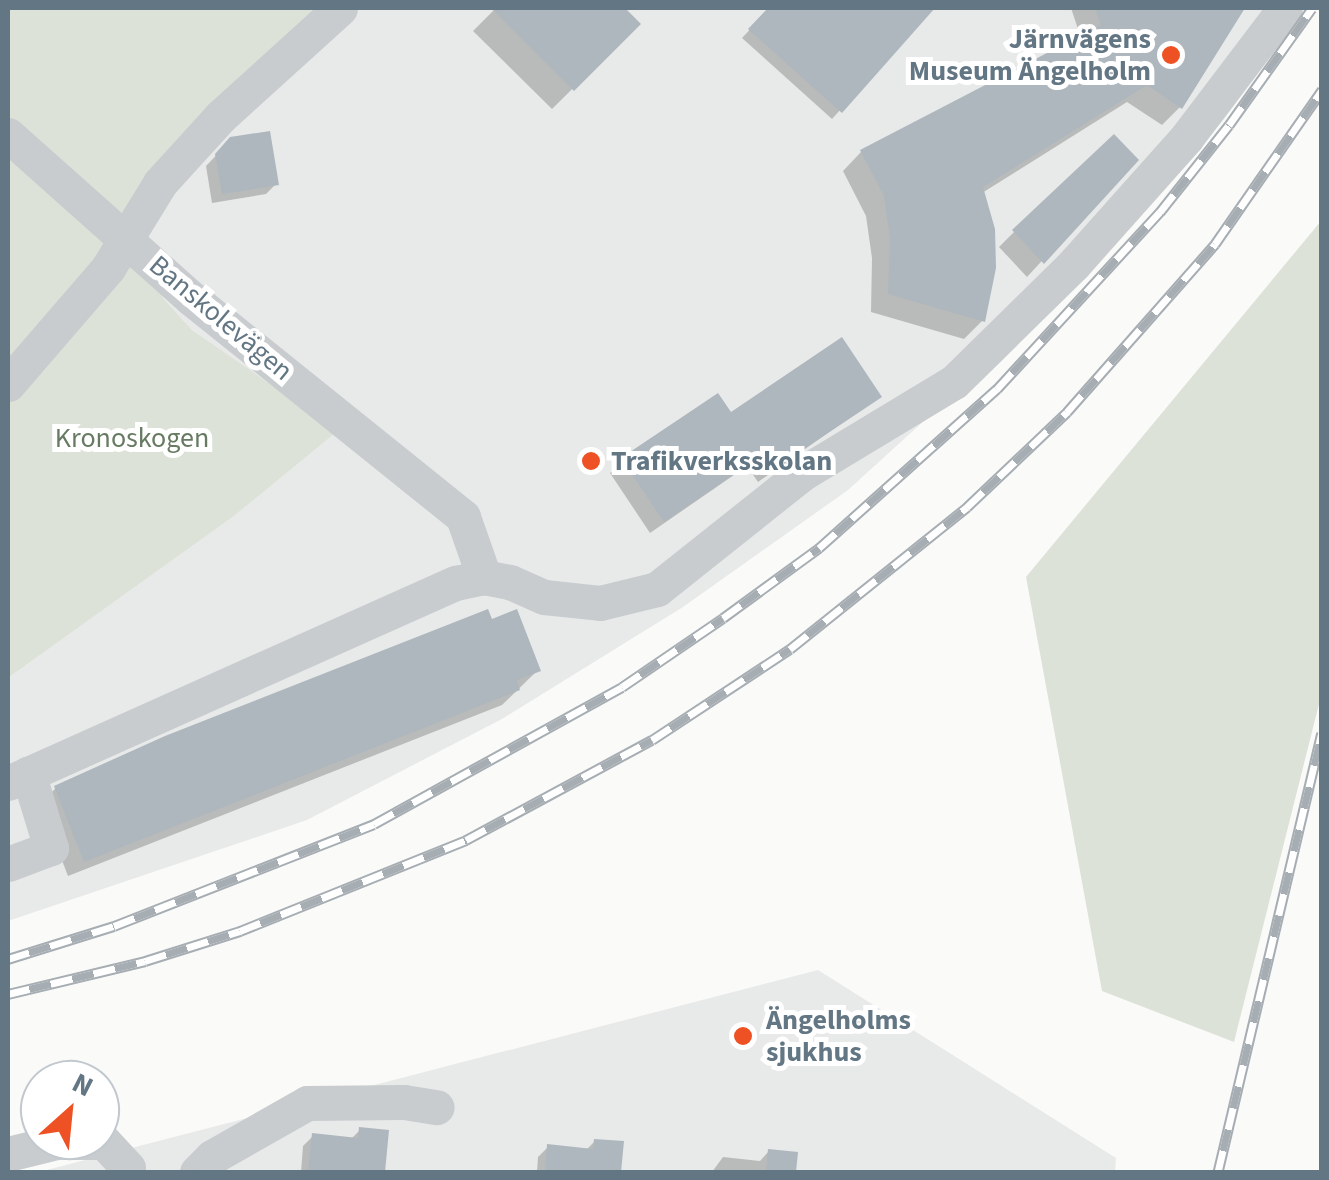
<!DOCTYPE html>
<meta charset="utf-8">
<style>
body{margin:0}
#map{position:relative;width:1329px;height:1180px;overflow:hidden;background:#fafaf8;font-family:"Source Sans 3",sans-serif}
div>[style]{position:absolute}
.built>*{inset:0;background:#e8e9e9}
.green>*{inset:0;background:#dce2d8}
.shadow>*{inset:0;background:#0003}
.building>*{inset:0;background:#aeb7bd}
.minor>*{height:35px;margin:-17.5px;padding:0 17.5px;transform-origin:17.5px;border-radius:17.5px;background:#c8cccf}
.rail>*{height:11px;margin-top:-5.5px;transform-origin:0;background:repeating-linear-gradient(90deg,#fff 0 22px,#a6adb3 0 44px);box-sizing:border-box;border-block:2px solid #a6adb3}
.dots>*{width:28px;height:28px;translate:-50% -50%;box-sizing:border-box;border:5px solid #fff;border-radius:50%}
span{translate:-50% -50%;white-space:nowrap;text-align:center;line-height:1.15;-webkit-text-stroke:10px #fff;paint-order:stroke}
.poi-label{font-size:28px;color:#637684;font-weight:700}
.right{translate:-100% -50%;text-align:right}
.left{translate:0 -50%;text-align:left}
.street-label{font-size:28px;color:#637684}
.park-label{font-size:28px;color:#677b63}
.frame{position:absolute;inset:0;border:10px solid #637684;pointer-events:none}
.north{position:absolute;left:20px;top:1060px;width:100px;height:100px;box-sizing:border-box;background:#fff;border:2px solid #c1c8ce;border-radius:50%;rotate:27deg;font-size:28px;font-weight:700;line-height:40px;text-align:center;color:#637684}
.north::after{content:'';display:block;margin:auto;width:35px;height:45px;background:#ee5224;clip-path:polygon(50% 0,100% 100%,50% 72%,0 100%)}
</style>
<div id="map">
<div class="built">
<div style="clip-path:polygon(317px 8px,1304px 8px,1225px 118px,1160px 192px,1023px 331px,848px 490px,683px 607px,502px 719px,307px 820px,8px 921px,8px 678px,234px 516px,337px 432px,192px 330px,164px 299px,150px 273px,142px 195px)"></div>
<div style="clip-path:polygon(818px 970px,1116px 1158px,1115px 1172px,39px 1172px)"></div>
</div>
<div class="green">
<div style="clip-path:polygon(8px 8px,317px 8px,142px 195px,150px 273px,164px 299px,192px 330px,338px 431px,234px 516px,8px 678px)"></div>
<div style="clip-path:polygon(1321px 221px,1321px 696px,1234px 1042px,1102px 991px,1026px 577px)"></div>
</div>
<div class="shadow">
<div style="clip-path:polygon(496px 8px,622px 8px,638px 24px,552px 109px,473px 31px)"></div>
<div style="clip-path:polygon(770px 8px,917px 8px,924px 17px,832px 119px,742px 38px)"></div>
<div style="clip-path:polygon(1071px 8px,1242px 8px,1180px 107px,1162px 125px,1127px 102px,982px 193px,982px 321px,964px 339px,871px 312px,872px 258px,866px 216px,843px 171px,861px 152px,1081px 38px)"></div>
<div style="clip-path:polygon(231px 140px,276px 184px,266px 194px,212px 203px,206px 166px)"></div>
<div style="clip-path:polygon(1135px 160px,1027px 277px,999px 247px,1014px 232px)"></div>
<div style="clip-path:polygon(717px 396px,730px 416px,879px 397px,758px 482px,747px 466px,650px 533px,610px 473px)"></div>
<div style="clip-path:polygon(490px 622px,538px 670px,502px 705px,68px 876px,40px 803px,56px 788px)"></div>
<div style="clip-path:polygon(360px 1130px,386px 1133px,382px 1172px,301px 1172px,303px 1146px,313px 1136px,350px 1140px)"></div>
<div style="clip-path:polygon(595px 1141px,621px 1143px,618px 1172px,537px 1172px,538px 1157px,548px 1147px,585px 1151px)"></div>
<div style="clip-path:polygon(769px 1151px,796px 1154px,794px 1172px,712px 1172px,723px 1157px,760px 1161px)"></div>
</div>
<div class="building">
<div style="clip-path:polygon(491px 8px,625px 8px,641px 24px,574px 91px)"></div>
<div style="clip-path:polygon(768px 8px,935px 8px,842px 113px,748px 29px)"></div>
<div style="clip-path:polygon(1095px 8px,1245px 8px,1182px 109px,1147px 85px,983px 187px,995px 229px,996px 268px,985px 322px,888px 294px,890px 238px,884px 196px,860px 150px,1101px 25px)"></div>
<div style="clip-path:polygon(270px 131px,279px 185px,222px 194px,215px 154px,230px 137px)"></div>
<div style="clip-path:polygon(1114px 134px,1139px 160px,1044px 264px,1012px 230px)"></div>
<div style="clip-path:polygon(842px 337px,882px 397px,771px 471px,761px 456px,664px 522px,621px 458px,718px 393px,731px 412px)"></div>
<div style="clip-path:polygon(488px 609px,492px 619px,517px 609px,541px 671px,517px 680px,520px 690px,84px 862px,54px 786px,165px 736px)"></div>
<div style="clip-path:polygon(359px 1127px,389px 1130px,385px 1172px,308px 1172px,312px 1133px,358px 1138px)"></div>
<div style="clip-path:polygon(594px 1139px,624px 1141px,621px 1172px,545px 1172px,547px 1144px,593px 1149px)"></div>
<div style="clip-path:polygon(768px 1149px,798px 1152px,796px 1172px,766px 1172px)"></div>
</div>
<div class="minor">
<div style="left:8px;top:135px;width:245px;rotate:41.7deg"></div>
<div style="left:191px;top:298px;width:349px;rotate:38.8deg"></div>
<div style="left:463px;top:517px;width:64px;rotate:70.7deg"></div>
<div style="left:8px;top:384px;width:153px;rotate:-49.2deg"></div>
<div style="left:108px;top:268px;width:100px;rotate:-58.5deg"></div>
<div style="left:160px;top:183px;width:89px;rotate:-47.7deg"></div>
<div style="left:220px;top:117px;width:162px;rotate:-42.2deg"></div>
<div style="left:8px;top:783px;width:491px;rotate:-24.1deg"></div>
<div style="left:456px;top:583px;width:29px;rotate:-12deg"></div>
<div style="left:484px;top:577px;width:26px;rotate:11deg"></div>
<div style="left:510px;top:582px;width:37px;rotate:24deg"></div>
<div style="left:544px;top:597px;width:56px;rotate:6.1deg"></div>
<div style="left:600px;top:603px;width:59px;rotate:-13.8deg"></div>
<div style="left:657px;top:589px;width:186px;rotate:-38.5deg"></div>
<div style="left:803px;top:473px;width:176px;rotate:-31.1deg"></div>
<div style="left:954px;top:382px;width:168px;rotate:-44.5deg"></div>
<div style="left:1074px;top:264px;width:170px;rotate:-48.3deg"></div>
<div style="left:1187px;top:137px;width:162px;rotate:-52.8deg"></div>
<div style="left:8px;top:864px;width:46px;rotate:-20.4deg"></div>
<div style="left:51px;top:848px;width:78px;rotate:-107deg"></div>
<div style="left:8px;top:1154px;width:49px;rotate:-14deg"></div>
<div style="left:56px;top:1142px;width:48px"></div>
<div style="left:104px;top:1142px;width:35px;rotate:47deg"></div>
<div style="left:128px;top:1168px;width:4px;rotate:104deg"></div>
<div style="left:197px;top:1172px;width:21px;rotate:-45deg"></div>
<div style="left:212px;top:1157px;width:109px;rotate:-29.6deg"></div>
<div style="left:307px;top:1103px;width:97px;rotate:-0.6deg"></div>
<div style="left:404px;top:1102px;width:33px;rotate:9deg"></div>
</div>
<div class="rail">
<div style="left:8px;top:959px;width:111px;rotate:-17.3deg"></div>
<div style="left:114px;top:926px;width:279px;rotate:-21.4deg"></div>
<div style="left:374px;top:824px;width:283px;rotate:-28.9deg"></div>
<div style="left:622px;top:687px;width:122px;rotate:-34.3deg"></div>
<div style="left:723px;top:618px;width:119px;rotate:-36.1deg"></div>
<div style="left:819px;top:548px;width:239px;rotate:-41.8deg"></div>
<div style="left:997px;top:389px;width:241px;rotate:-47.4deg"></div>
<div style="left:1160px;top:212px;width:111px;rotate:-51.6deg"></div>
<div style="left:1229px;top:125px;width:143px;rotate:-54.6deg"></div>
<div style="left:8px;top:994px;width:141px;rotate:-13.5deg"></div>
<div style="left:145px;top:961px;width:100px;rotate:-17.5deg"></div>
<div style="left:240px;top:931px;width:244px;rotate:-21.9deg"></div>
<div style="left:466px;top:840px;width:211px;rotate:-28.3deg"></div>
<div style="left:652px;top:740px;width:165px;rotate:-33.4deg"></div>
<div style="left:790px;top:649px;width:227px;rotate:-38.7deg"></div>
<div style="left:967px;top:507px;width:138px;rotate:-43.5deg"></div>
<div style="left:1067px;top:412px;width:224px;rotate:-48.6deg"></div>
<div style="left:1215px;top:244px;width:188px;rotate:-55.2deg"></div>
<div style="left:1218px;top:1172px;width:451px;rotate:-76.7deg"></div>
</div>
<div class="dots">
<div style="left:1171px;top:55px;background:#ee5224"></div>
<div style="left:591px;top:461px;background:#ee5224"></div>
<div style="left:743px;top:1036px;background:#ee5224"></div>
</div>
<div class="poi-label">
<span class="right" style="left:1151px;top:55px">Järnvägens<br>Museum Ängelholm</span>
<span class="left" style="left:611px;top:461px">Trafikverksskolan</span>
<span class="left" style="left:766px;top:1036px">Ängelholms<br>sjukhus</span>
</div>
<div class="street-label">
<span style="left:221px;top:318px;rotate:40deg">Banskolevägen</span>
</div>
<div class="park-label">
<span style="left:132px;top:438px">Kronoskogen</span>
</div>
<div class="frame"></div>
<div class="north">N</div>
</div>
